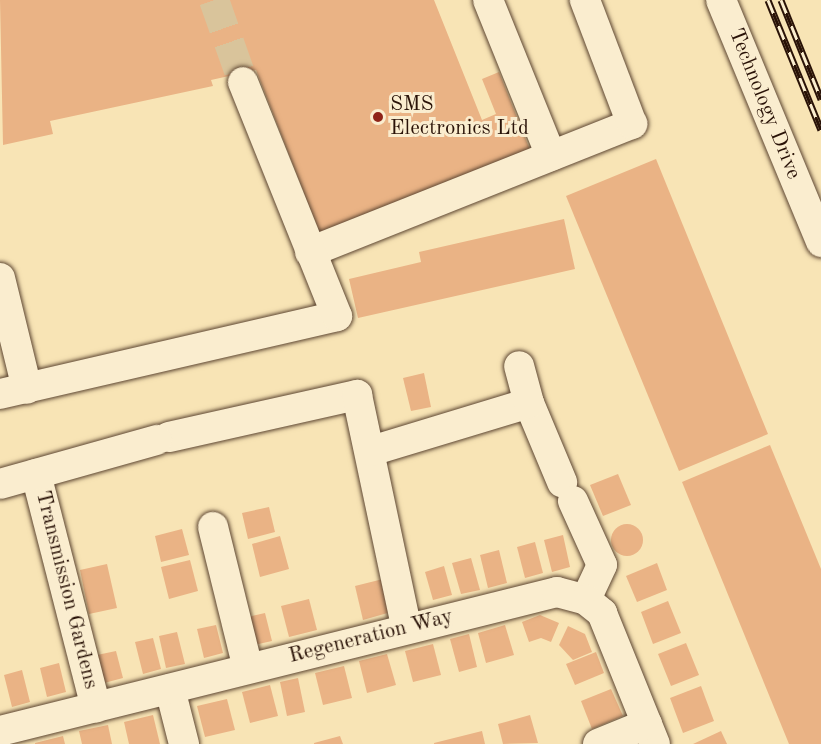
<!DOCTYPE html>
<style>
body{margin:0}
#map{position:relative;width:821px;height:744px;overflow:hidden;background:#f8e4b5;font-family:"Old Standard TT",serif}
div>[style]{position:absolute}
.building>*{inset:0;background:#eab385}
.round{border-radius:50%}
.minor-tunnel>*{height:30px;margin-top:-15px;transform-origin:0;background:repeating-linear-gradient(90deg,#d9c49b 0 30px,transparent 0 45px)}
.roads{filter:drop-shadow(0 0 2px #5d4632) drop-shadow(0 0 2px #5d4632)}
.minor>*{height:30px;margin:-15px;padding:0 15px;transform-origin:15px;border-radius:15px;background:#faedcf}
.rail>*{height:7px;margin-top:-3.5px;transform-origin:0;background:repeating-linear-gradient(90deg,#faedcf 0 14px,#291207 0 28px);box-sizing:border-box;border-block:2px solid #291207}
.dots>*{width:16px;height:16px;translate:-50% -50%;box-sizing:border-box;border:3px solid #faedcf;border-radius:50%}
span{translate:-50% -50%;white-space:nowrap;text-align:center;line-height:1.15;-webkit-text-stroke:6px #faedcf;paint-order:stroke}
.street-label{font-size:21px;color:#291207}
.poi-label{font-size:21px;color:#291207}
.left{translate:0 -50%;text-align:left}
</style>
<div id="map">
<div class="building">
<div style="clip-path:polygon(0 0,434px 0,482px 120px,496px 114px,482px 79px,499px 72px,530px 150px,320px 234px,256px 70px,211px 80px,213px 86px,50px 121px,53px 134px,3px 145px)"></div>
<div style="clip-path:polygon(656px 159px,768px 434px,679px 471px,566px 196px)"></div>
<div style="clip-path:polygon(564px 219px,575px 269px,358px 318px,349px 279px,421px 262px,419px 252px)"></div>
<div style="clip-path:polygon(424px 373px,431px 407px,411px 411px,403px 378px)"></div>
<div style="clip-path:polygon(770px 445px,821px 569px,821px 744px,789px 744px,682px 482px)"></div>
<div style="clip-path:polygon(618px 474px,631px 505px,603px 516px,590px 485px)"></div>
<div style="clip-path:polygon(269px 507px,275px 532px,248px 539px,242px 513px)"></div>
<div class="round" style="left:611px;top:524px;width:32px;height:32px"></div>
<div style="clip-path:polygon(182px 529px,189px 555px,161px 562px,155px 536px)"></div>
<div style="clip-path:polygon(563px 535px,570px 567px,552px 572px,544px 540px)"></div>
<div style="clip-path:polygon(280px 536px,289px 569px,260px 577px,252px 544px)"></div>
<div style="clip-path:polygon(535px 542px,543px 573px,525px 578px,517px 547px)"></div>
<div style="clip-path:polygon(499px 550px,507px 583px,488px 588px,480px 555px)"></div>
<div style="clip-path:polygon(471px 558px,480px 590px,461px 594px,452px 563px)"></div>
<div style="clip-path:polygon(190px 560px,198px 591px,169px 599px,161px 567px)"></div>
<div style="clip-path:polygon(657px 563px,667px 590px,637px 602px,626px 576px)"></div>
<div style="clip-path:polygon(107px 564px,117px 608px,89px 614px,80px 570px)"></div>
<div style="clip-path:polygon(444px 566px,452px 595px,433px 600px,425px 572px)"></div>
<div style="clip-path:polygon(383px 579px,391px 612px,363px 620px,355px 586px)"></div>
<div style="clip-path:polygon(309px 599px,317px 630px,289px 637px,281px 606px)"></div>
<div style="clip-path:polygon(668px 601px,681px 633px,653px 644px,641px 612px)"></div>
<div style="clip-path:polygon(265px 613px,272px 641px,254px 645px,248px 617px)"></div>
<div style="clip-path:polygon(540px 615px,559px 623px,551px 642px,541px 638px,529px 642px,522px 622px)"></div>
<div style="clip-path:polygon(216px 625px,223px 653px,204px 658px,197px 629px)"></div>
<div style="clip-path:polygon(505px 625px,514px 655px,486px 663px,478px 633px)"></div>
<div style="clip-path:polygon(568px 626px,585px 634px,592px 652px,573px 660px,559px 645px)"></div>
<div style="clip-path:polygon(177px 632px,185px 664px,166px 668px,159px 636px)"></div>
<div style="clip-path:polygon(469px 634px,477px 667px,459px 672px,450px 639px)"></div>
<div style="clip-path:polygon(153px 638px,161px 669px,143px 674px,135px 642px)"></div>
<div style="clip-path:polygon(686px 643px,699px 675px,671px 686px,658px 654px)"></div>
<div style="clip-path:polygon(433px 644px,441px 675px,413px 682px,405px 651px)"></div>
<div style="clip-path:polygon(116px 651px,123px 678px,104px 683px,97px 655px)"></div>
<div style="clip-path:polygon(596px 652px,604px 673px,575px 685px,566px 664px)"></div>
<div style="clip-path:polygon(387px 654px,396px 685px,367px 693px,359px 661px)"></div>
<div style="clip-path:polygon(59px 663px,66px 692px,47px 697px,40px 668px)"></div>
<div style="clip-path:polygon(344px 666px,352px 698px,323px 705px,315px 673px)"></div>
<div style="clip-path:polygon(22px 670px,30px 702px,12px 707px,4px 675px)"></div>
<div style="clip-path:polygon(298px 678px,305px 712px,287px 716px,280px 682px)"></div>
<div style="clip-path:polygon(270px 685px,278px 716px,250px 723px,242px 692px)"></div>
<div style="clip-path:polygon(701px 686px,714px 721px,683px 733px,670px 698px)"></div>
<div style="clip-path:polygon(611px 689px,623px 716px,592px 729px,581px 701px)"></div>
<div style="clip-path:polygon(227px 699px,235px 730px,205px 737px,197px 706px)"></div>
<div style="clip-path:polygon(153px 715px,160px 744px,129px 744px,124px 722px)"></div>
<div style="clip-path:polygon(530px 715px,538px 743px,503px 744px,498px 724px)"></div>
<div style="clip-path:polygon(108px 725px,112px 744px,82px 744px,79px 731px)"></div>
<div style="clip-path:polygon(482px 731px,485px 744px,434px 744px,434px 743px)"></div>
<div style="clip-path:polygon(721px 731px,727px 744px,693px 744px)"></div>
<div style="clip-path:polygon(63px 736px,65px 744px,35px 744px,35px 743px)"></div>
<div style="clip-path:polygon(340px 736px,343px 744px,314px 744px,314px 743px)"></div>
</div>
<div class="minor-tunnel">
<div style="left:214px;top:0;width:87px;rotate:70.5deg"></div>
</div>
<div class="roads">
<div class="minor">
<div style="left:488px;top:0;width:168px;rotate:68deg"></div>
<div style="left:721px;top:0;width:262px;rotate:67.5deg"></div>
<div style="left:310px;top:252px;width:347px;rotate:-21.7deg"></div>
<div style="left:632px;top:124px;width:133px;rotate:-110.8deg"></div>
<div style="left:0;top:278px;width:114px;rotate:76.3deg"></div>
<div style="left:0;top:394px;width:346px;rotate:-13deg"></div>
<div style="left:337px;top:316px;width:252px;rotate:-111.9deg"></div>
<div style="left:529px;top:403px;width:86px;rotate:67.3deg"></div>
<div style="left:169px;top:437px;width:193px;rotate:-12.6deg"></div>
<div style="left:357px;top:395px;width:236px;rotate:78deg"></div>
<div style="left:371px;top:451px;width:165px;rotate:-16.9deg"></div>
<div style="left:529px;top:403px;width:38px;rotate:-105deg"></div>
<div style="left:36px;top:474px;width:241px;rotate:75.6deg"></div>
<div style="left:0;top:484px;width:163px;rotate:-15.7deg"></div>
<div style="left:573px;top:501px;width:70px;rotate:65.6deg"></div>
<div style="left:602px;top:565px;width:38px;rotate:115deg"></div>
<div style="left:213px;top:527px;width:145px;rotate:76.1deg"></div>
<div style="left:170px;top:689px;width:57px;rotate:75.7deg"></div>
<div style="left:0;top:731px;width:574px;rotate:-14.01deg"></div>
<div style="left:557px;top:592px;width:30px;rotate:15deg"></div>
<div style="left:586px;top:600px;width:21px;rotate:39deg"></div>
<div style="left:602px;top:613px;width:141px;rotate:68deg"></div>
<div style="left:598px;top:744px;width:53px;rotate:-22.2deg"></div>
</div>
</div>
<div class="rail">
<div style="left:768px;top:0;width:140px;rotate:67.8deg"></div>
<div style="left:781px;top:0;width:107px;rotate:68deg"></div>
</div>
<div class="dots">
<div style="left:378px;top:117px;background:#8f2418"></div>
</div>
<div class="street-label">
<span style="left:764px;top:104px;rotate:68deg">Technology Drive</span>
<span style="left:66px;top:590px;rotate:76deg">Transmission Gardens</span>
<span style="left:371px;top:637px;rotate:-14deg">Regeneration Way</span>
</div>
<div class="poi-label">
<span class="left" style="left:390px;top:117px">SMS<br>Electronics Ltd</span>
</div>
</div>
